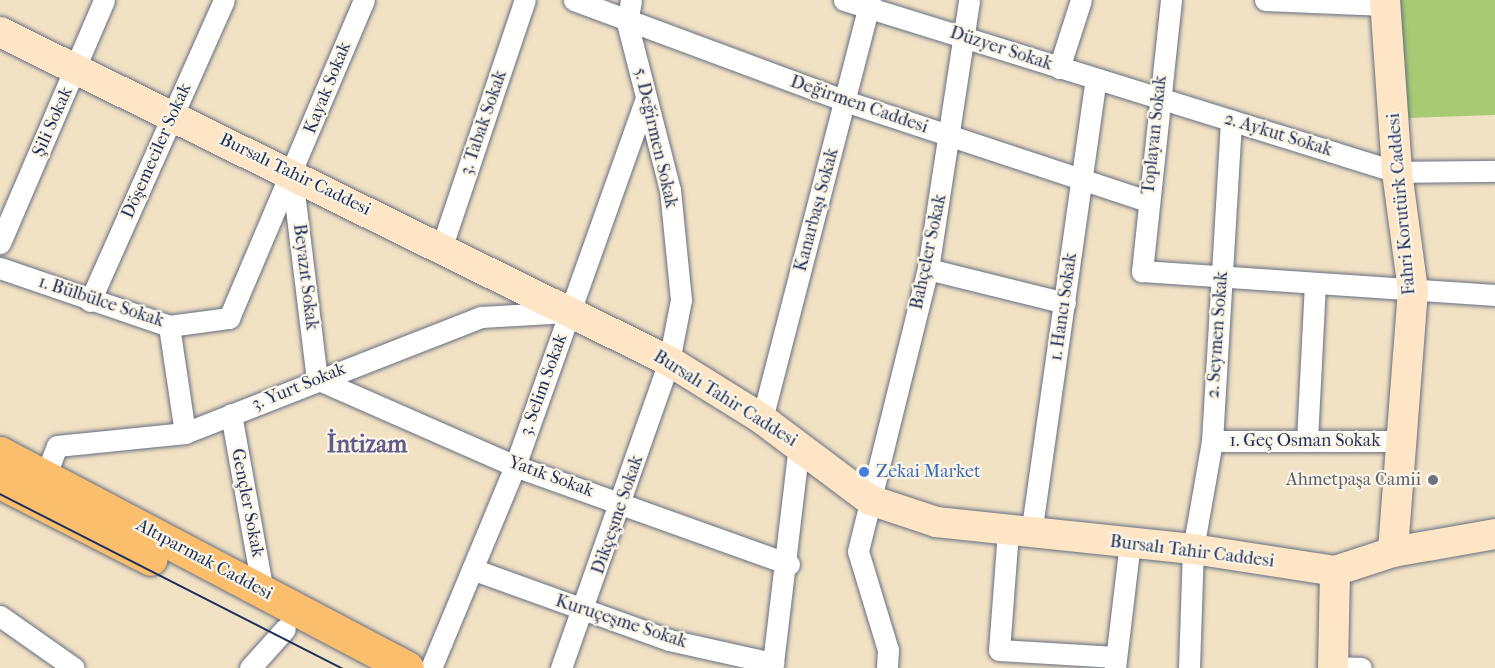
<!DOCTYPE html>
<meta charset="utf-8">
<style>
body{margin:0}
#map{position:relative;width:1495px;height:668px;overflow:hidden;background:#f2e2c4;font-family:"IM FELL French Canon",serif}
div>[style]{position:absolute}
.green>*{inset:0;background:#a8ca73}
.roads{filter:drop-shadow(0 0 2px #666e82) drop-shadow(0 0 2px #666e82)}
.street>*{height:21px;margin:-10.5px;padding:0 10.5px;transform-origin:10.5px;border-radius:10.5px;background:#fff}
.secondary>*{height:30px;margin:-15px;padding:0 15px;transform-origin:15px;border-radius:15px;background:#fde5c5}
.primary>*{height:33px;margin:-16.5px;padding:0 16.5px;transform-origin:16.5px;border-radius:16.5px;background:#fabe6d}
.tram>*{height:1.5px;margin:-0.75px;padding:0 0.75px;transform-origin:0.75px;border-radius:0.75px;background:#1b2f5e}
.dots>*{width:16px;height:16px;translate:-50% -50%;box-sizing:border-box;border:3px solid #fcf5e5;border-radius:50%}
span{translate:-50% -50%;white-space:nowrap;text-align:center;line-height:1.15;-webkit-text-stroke:4.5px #fcf5e5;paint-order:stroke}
.street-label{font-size:18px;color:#1b2f5e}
.shop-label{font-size:18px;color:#366cbe}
.left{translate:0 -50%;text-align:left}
.worship-label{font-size:18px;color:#5b616d}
.right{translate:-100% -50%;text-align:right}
.district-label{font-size:24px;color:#5e5c8e;font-weight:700}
</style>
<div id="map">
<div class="green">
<div style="clip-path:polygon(1400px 0,1495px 0,1495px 115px,1408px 118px)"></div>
</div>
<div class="roads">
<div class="street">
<div style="left:574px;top:0;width:289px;rotate:20.4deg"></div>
<div style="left:845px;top:101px;width:318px;rotate:18.3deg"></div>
<div style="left:844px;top:0;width:579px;rotate:17.28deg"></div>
<div style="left:1397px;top:172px;width:98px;rotate:-0.6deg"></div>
<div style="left:1171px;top:0;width:273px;rotate:96.1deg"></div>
<div style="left:1142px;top:271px;width:354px;rotate:3.9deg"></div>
<div style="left:1265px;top:0;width:121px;rotate:2.4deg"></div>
<div style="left:1059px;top:68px;width:71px;rotate:-72.1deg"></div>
<div style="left:292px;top:176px;width:205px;rotate:83deg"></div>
<div style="left:317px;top:379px;width:216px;rotate:23.7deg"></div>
<div style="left:515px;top:466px;width:291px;rotate:19.7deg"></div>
<div style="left:0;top:243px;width:264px;rotate:-66.8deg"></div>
<div style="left:442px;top:246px;width:260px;rotate:-71.4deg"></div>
<div style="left:0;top:268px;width:179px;rotate:18.9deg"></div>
<div style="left:169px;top:326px;width:61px;rotate:-7.6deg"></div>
<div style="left:229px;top:318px;width:345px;rotate:-67deg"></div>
<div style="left:928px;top:269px;width:141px;rotate:13.9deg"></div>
<div style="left:90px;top:301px;width:329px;rotate:-66deg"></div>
<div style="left:169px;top:326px;width:108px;rotate:81.5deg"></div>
<div style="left:231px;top:414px;width:181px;rotate:79.8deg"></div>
<div style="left:762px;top:419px;width:433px;rotate:-75.5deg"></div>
<div style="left:1212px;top:441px;width:186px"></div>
<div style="left:1307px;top:441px;width:157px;rotate:-87.1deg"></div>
<div style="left:45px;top:477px;width:33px;rotate:-69deg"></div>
<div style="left:57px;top:446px;width:129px;rotate:-5.8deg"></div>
<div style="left:185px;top:433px;width:318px;rotate:-21.4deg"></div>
<div style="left:481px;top:317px;width:87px;rotate:-3.3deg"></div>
<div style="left:1008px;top:531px;width:119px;rotate:94.3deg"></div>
<div style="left:999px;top:650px;width:117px;rotate:3.4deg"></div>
<div style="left:1031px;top:534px;width:459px;rotate:-81.9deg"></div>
<div style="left:472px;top:569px;width:209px;rotate:19.8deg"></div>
<div style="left:669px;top:640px;width:107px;rotate:12.5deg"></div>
<div style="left:773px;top:663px;width:220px;rotate:-83.2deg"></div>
<div style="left:0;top:616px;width:90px;rotate:35.1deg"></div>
<div style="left:1333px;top:667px;width:28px;rotate:2deg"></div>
<div style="left:250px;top:668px;width:52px;rotate:-48.1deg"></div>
<div style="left:431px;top:668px;width:219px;rotate:-67.4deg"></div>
<div style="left:515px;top:466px;width:390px;rotate:-70.4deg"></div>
<div style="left:561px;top:668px;width:325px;rotate:-70.6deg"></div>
<div style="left:669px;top:361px;width:62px;rotate:-78.9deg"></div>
<div style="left:681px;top:300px;width:111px;rotate:-95.7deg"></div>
<div style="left:670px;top:190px;width:172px;rotate:-104.4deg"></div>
<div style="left:627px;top:23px;width:23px;rotate:-80deg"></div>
<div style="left:887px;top:668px;width:18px;rotate:-87deg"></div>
<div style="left:888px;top:650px;width:103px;rotate:-106.9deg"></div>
<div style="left:858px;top:551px;width:291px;rotate:-76.1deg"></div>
<div style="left:928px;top:269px;width:272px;rotate:-81.3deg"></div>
<div style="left:1115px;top:668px;width:126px;rotate:-83.2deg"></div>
<div style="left:1189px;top:668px;width:119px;rotate:-88.1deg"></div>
<div style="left:1193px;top:549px;width:110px;rotate:-80deg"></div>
<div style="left:1212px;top:441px;width:321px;rotate:-86.6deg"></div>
</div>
<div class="secondary">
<div style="left:1385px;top:0;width:172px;rotate:86deg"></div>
<div style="left:1397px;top:172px;width:119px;rotate:82.3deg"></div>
<div style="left:1413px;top:290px;width:263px;rotate:94.4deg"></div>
<div style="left:0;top:32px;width:746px;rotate:26.19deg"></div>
<div style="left:669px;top:361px;width:110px;rotate:31.9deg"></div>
<div style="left:762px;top:419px;width:135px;rotate:36.9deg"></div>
<div style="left:870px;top:500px;width:70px;rotate:18.4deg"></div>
<div style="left:936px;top:522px;width:258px;rotate:6deg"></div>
<div style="left:1193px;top:549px;width:144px;rotate:8.8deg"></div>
<div style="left:1335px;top:571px;width:61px;rotate:-18.1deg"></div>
<div style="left:1393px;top:552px;width:104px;rotate:-10deg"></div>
<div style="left:1333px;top:668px;width:97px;rotate:-88.8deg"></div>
</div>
<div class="primary">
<div style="left:0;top:453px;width:460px;rotate:27.8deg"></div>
<div style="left:0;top:482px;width:169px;rotate:27deg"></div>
</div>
</div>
<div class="tram">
<div style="left:0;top:494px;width:384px;rotate:27deg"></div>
</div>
<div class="dots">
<div style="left:864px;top:472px;background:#3f7fe0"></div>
<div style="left:1433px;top:480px;background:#6b7280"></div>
</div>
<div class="street-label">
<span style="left:1001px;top:49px;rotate:18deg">Düzyer Sokak</span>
<span style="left:328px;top:88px;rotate:-68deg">Kayak Sokak</span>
<span style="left:859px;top:105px;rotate:19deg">Değirmen Caddesi</span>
<span style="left:53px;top:122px;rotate:-66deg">Şili Sokak</span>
<span style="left:484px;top:123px;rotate:-71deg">3. Tabak Sokak</span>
<span style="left:1155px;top:135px;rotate:-84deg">Toplayan Sokak</span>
<span style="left:1278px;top:135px;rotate:17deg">2. Aykut Sokak</span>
<span style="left:655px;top:138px;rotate:77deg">5. Değirmen Sokak</span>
<span style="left:157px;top:151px;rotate:-66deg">Döşemeciler Sokak</span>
<span style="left:295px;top:175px;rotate:26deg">Bursalı Tahir Caddesi</span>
<span style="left:1402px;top:204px;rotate:-95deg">Fahri Korutürk Caddesi</span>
<span style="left:817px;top:210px;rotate:-75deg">Kanarbaşı Sokak</span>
<span style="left:929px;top:252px;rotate:-78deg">Bahçeler Sokak</span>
<span style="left:305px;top:277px;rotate:83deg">Beyazıt Sokak</span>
<span style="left:101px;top:302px;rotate:18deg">1. Bülbülce Sokak</span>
<span style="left:1064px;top:307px;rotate:-82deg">1. Hancı Sokak</span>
<span style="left:1218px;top:335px;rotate:-86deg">2. Seymen Sokak</span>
<span style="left:544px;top:385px;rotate:-70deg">3. Selim Sokak</span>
<span style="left:299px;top:387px;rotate:-22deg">3. Yurt Sokak</span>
<span style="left:725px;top:399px;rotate:32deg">Bursalı Tahir Caddesi</span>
<span style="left:1305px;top:441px">1. Geç Osman Sokak</span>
<span style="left:551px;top:477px;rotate:20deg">Yatık Sokak</span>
<span style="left:247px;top:503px;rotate:79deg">Gençler Sokak</span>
<span style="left:618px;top:515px;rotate:-71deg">Dikçeşme Sokak</span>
<span style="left:1192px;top:552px;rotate:7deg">Bursalı Tahir Caddesi</span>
<span style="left:204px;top:560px;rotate:28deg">Altıparmak Caddesi</span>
<span style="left:621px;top:622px;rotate:18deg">Kuruçeşme Sokak</span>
</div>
<div class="shop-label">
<span class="left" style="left:876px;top:472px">Zekai Market</span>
</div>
<div class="worship-label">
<span class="right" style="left:1421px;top:480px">Ahmetpaşa Camii</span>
</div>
<div class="district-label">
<span style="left:367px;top:445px">İntizam</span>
</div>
</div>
